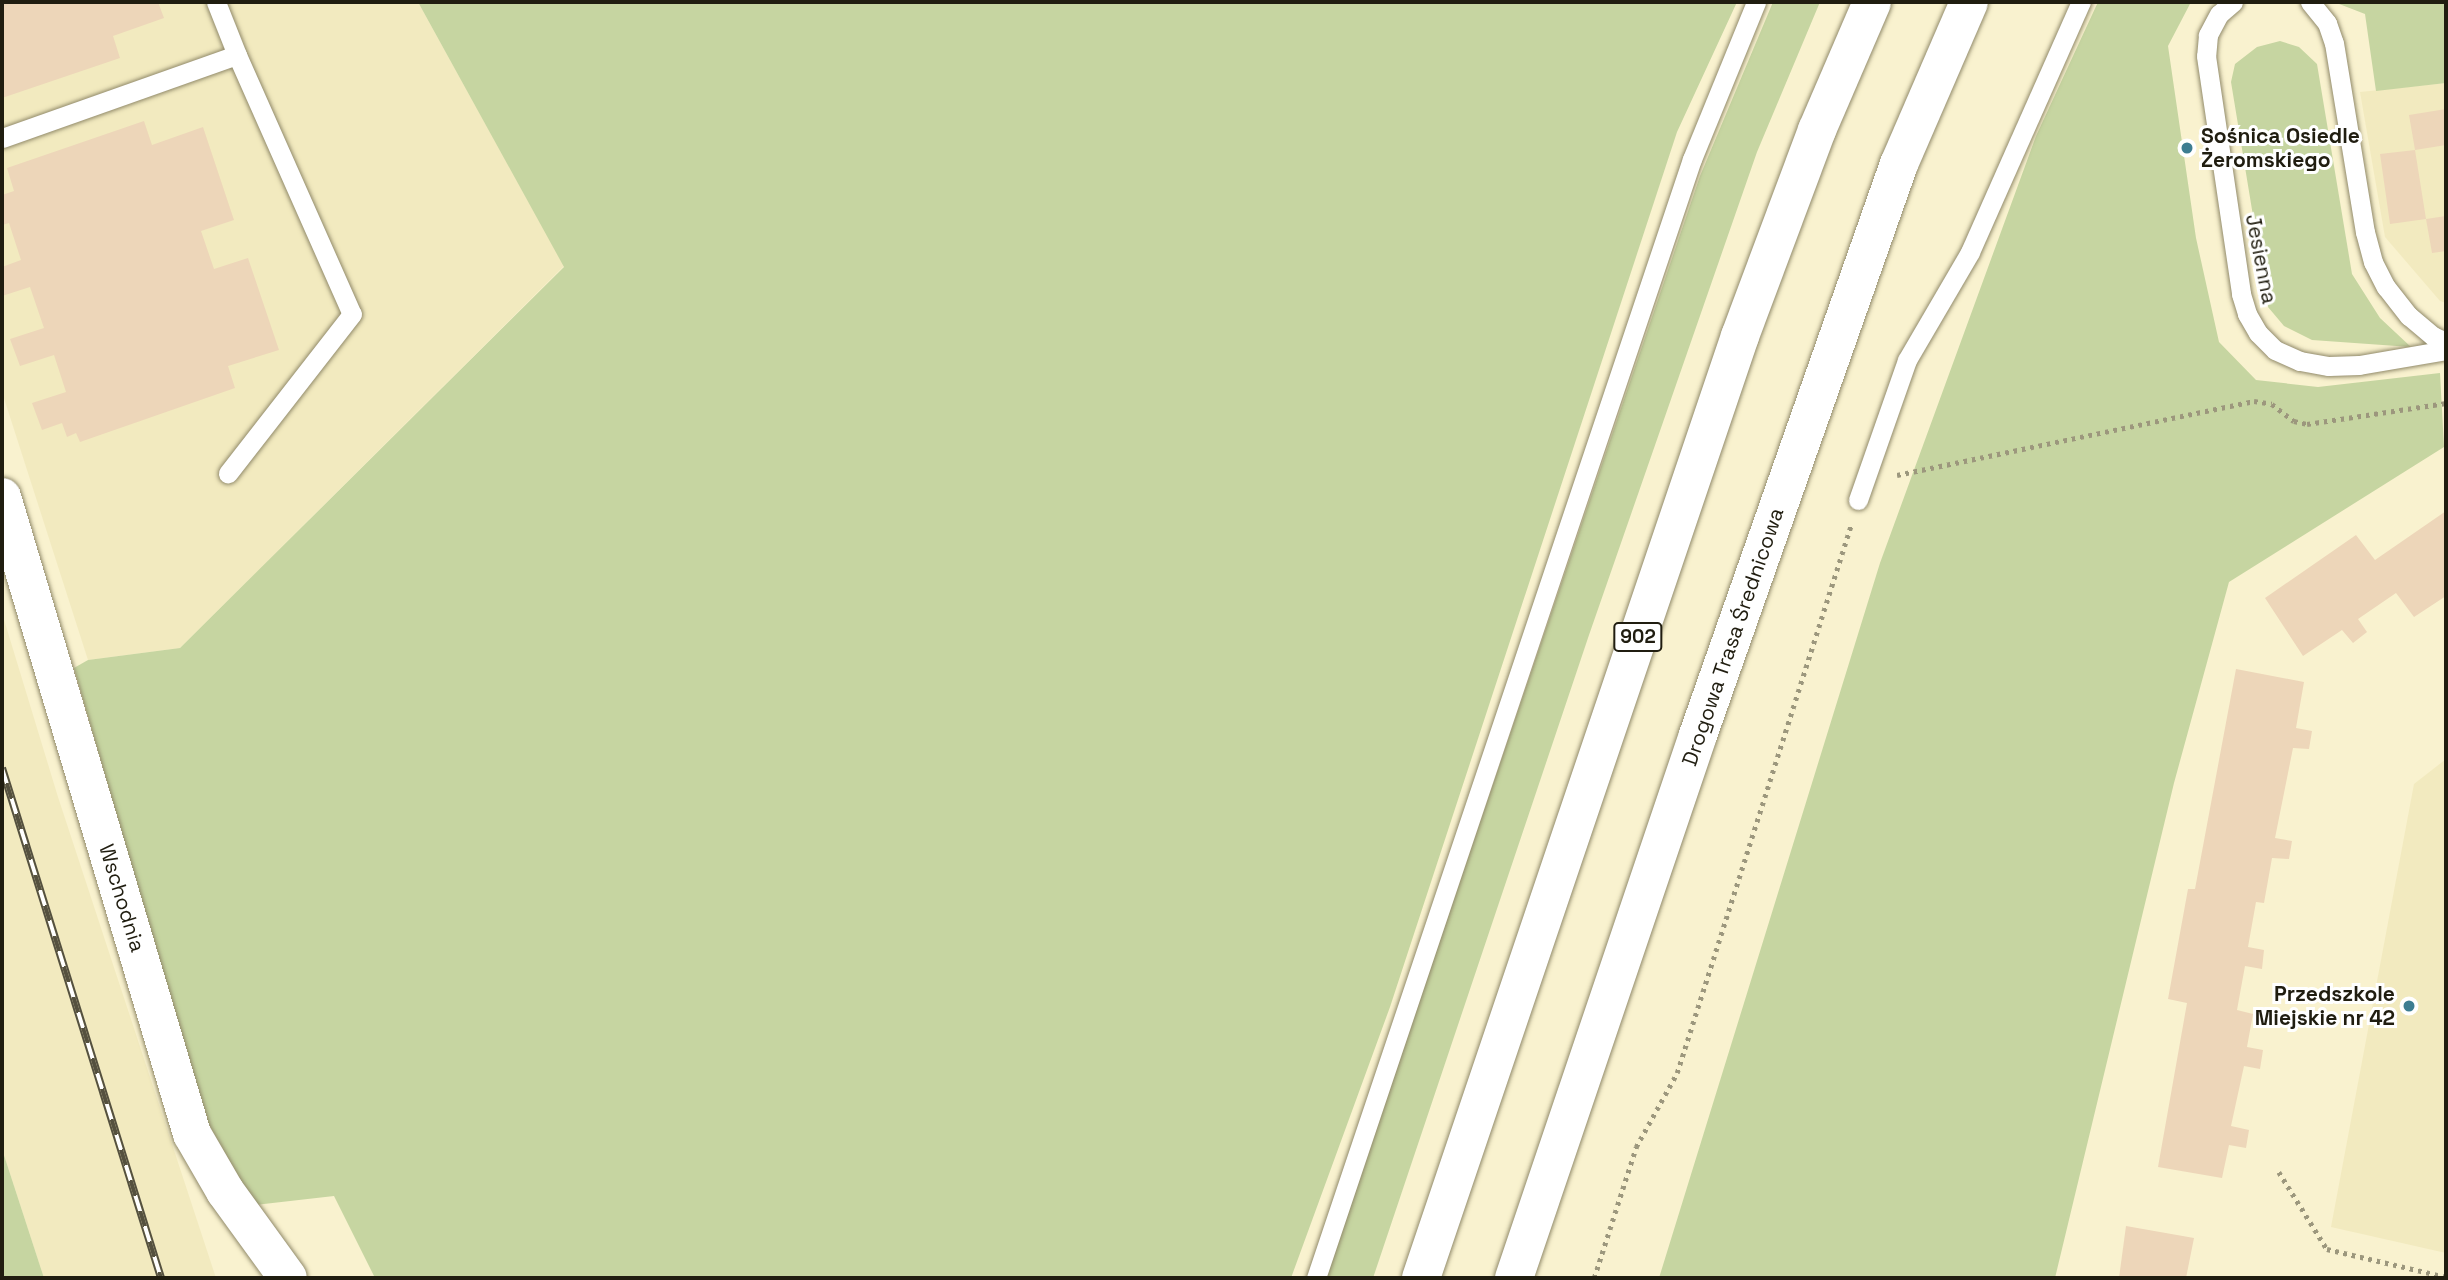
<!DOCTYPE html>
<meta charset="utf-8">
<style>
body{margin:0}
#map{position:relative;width:2448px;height:1280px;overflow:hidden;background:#f9f2cf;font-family:"Space Grotesk",sans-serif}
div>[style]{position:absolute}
.built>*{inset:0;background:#f2eabf}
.green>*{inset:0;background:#c6d5a1}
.building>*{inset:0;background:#edd6b9}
.path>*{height:4.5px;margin-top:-2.25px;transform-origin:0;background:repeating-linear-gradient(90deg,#9c977d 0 3.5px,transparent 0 8.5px)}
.roads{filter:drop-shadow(0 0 2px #918a6a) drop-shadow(0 0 2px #918a6a)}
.lane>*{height:19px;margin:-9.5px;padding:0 9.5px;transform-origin:9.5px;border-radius:9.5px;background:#fff}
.street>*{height:38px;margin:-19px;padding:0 19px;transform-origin:19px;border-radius:19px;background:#fff}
.primary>*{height:38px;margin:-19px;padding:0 19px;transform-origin:19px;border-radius:19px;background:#fff}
.rail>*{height:8px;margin-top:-4px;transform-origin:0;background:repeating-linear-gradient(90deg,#fff 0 16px,#55513f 0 32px);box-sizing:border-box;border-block:2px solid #55513f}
.dots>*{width:19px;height:19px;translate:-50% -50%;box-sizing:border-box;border:4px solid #fff;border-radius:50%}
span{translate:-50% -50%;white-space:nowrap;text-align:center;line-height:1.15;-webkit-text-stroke:6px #fff;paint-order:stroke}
.shield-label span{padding:2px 5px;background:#fff;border:2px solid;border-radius:5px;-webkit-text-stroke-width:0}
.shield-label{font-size:19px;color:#201d10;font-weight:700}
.poi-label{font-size:21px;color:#201d10;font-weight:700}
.left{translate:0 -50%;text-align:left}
.right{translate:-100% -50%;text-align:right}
.street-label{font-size:21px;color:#201d10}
.frame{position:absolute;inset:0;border:4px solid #201d10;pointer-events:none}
</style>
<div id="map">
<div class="built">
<div style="clip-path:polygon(2px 2px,418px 2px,564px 266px,180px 648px,88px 660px,2px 392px)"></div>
<div style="clip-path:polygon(2446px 83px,2446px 303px,2440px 301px,2385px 237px,2360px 92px)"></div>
<div style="clip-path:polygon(2px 613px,58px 797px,216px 1278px,44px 1278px,2px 1149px)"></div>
<div style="clip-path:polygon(2446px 759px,2446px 1253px,2331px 1227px,2414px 784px)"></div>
</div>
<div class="green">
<div style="clip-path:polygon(418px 2px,1737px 2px,1677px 132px,1390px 1007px,1291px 1278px,375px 1278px,334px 1196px,255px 1205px,204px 1116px,74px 668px,88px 660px,180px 648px,564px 267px)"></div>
<div style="clip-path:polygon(1773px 2px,1820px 2px,1757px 152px,1589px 635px,1373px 1278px,1325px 1278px,1700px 176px)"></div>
<div style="clip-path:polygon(2098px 2px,2191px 2px,2168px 46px,2196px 238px,2219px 342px,2256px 380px,2318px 387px,2440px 373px,2444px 447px,2229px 582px,2174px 783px,2055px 1278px,1659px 1278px,1880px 563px,2036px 136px)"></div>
<div style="clip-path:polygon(2334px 2px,2446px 2px,2446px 83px,2376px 91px,2365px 14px)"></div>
<div style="clip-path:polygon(2280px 41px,2299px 47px,2317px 64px,2352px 274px,2380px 318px,2411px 347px,2312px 340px,2284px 326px,2268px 307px,2231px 82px,2235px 64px,2257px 47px)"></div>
<div style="clip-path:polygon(2px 1149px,44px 1278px,2px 1278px)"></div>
</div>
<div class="building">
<div style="clip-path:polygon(2px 2px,158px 2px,164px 18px,113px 36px,120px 58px,2px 98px)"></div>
<div style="clip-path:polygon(2446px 109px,2446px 145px,2415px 150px,2409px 115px)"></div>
<div style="clip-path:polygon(144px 121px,152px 145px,203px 127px,234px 220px,201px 231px,214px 269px,248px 258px,279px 350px,228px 366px,235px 388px,80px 442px,76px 433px,67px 437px,62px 423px,42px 430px,32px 403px,66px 392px,54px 355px,20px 366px,10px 339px,44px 328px,30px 287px,2px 296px,2px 267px,21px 260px,9px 223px,2px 225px,2px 195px,14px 191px,7px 168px)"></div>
<div style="clip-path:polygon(2415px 150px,2426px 219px,2390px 224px,2380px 154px)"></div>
<div style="clip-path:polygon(2446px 216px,2446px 251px,2432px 253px,2426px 219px)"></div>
<div style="clip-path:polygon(2446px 511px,2446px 596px,2414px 617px,2396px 593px,2358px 619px,2367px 632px,2353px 643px,2342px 630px,2303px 656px,2265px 598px,2356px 535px,2375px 560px)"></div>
<div style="clip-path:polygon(2236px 669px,2304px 682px,2296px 728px,2312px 731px,2309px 749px,2293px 748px,2275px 838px,2292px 841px,2289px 859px,2272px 858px,2264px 903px,2256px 902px,2248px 947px,2264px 950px,2262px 969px,2245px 966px,2237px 1010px,2253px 1014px,2247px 1047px,2263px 1050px,2260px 1069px,2244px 1066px,2231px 1126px,2249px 1130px,2246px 1148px,2229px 1145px,2222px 1178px,2158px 1167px,2187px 1003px,2168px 999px,2188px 889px,2195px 889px)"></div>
<div style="clip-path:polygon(2126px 1226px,2194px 1238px,2186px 1278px,2119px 1278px)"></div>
</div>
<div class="path">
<div style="left:1897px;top:475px;width:365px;rotate:-11.7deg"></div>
<div style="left:2254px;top:401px;width:18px;rotate:9deg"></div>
<div style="left:2272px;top:404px;width:28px;rotate:38deg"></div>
<div style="left:2294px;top:421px;width:13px;rotate:13deg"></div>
<div style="left:2307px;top:424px;width:141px;rotate:-8.6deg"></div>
<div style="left:2279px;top:1172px;width:91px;rotate:58.1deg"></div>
<div style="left:2327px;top:1249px;width:122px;rotate:13.2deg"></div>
<div style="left:1594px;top:1278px;width:138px;rotate:-72.2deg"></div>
<div style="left:1636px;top:1147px;width:85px;rotate:-61deg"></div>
<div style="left:1677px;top:1073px;width:575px;rotate:-72.38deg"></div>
</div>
<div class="roads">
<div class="lane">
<div style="left:216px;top:2px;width:57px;rotate:68.4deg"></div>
<div style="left:2233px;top:2px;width:18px;rotate:139deg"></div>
<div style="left:2219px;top:14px;width:24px;rotate:118deg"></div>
<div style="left:2208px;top:35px;width:21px;rotate:95deg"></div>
<div style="left:2206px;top:56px;width:241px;rotate:81.6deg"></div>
<div style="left:2241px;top:294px;width:21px;rotate:73deg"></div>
<div style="left:2247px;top:314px;width:22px;rotate:60deg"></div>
<div style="left:2258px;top:333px;width:24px;rotate:45deg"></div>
<div style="left:2275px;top:350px;width:27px;rotate:24deg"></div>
<div style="left:2300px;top:361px;width:29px;rotate:10deg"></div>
<div style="left:2329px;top:366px;width:30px;rotate:-2deg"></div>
<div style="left:2359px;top:365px;width:88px;rotate:-9.8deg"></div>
<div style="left:2310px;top:2px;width:27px;rotate:51deg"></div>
<div style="left:2327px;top:23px;width:21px;rotate:71deg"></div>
<div style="left:2334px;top:43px;width:192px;rotate:80.7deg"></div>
<div style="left:2365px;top:232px;width:31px;rotate:75deg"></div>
<div style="left:2373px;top:262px;width:28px;rotate:63deg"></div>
<div style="left:2386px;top:287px;width:37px;rotate:52deg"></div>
<div style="left:2409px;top:316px;width:31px;rotate:40deg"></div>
<div style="left:2433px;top:336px;width:14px;rotate:25deg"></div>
<div style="left:2px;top:138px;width:249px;rotate:-19.5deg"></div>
<div style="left:237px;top:55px;width:283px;rotate:66.1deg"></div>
<div style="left:352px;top:314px;width:202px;rotate:127.9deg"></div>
<div style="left:1858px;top:500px;width:148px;rotate:-70.7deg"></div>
<div style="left:1907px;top:360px;width:125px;rotate:-59.7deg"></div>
<div style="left:1970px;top:252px;width:274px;rotate:-66.1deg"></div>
<div style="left:1316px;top:1278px;width:1180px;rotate:-71.43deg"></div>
<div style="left:1692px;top:159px;width:170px;rotate:-67.8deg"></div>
</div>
<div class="street">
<div style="left:2px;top:497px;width:665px;rotate:73.39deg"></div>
<div style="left:192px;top:1134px;width:66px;rotate:59.9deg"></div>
<div style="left:225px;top:1191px;width:107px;rotate:54.1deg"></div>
</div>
<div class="primary">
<div style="left:1421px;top:1278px;width:995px;rotate:-71.29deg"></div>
<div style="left:1740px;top:336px;width:220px;rotate:-69.5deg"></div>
<div style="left:1817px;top:130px;width:139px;rotate:-66.7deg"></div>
<div style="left:1514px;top:1278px;width:573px;rotate:-71.28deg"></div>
<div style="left:1698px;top:735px;width:605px;rotate:-70.61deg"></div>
<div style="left:1899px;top:164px;width:176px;rotate:-66.6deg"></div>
</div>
</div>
<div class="rail">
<div style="left:2px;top:768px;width:534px;rotate:72.68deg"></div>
</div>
<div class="dots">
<div style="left:2187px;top:148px;background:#3d7d91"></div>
<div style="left:2409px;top:1006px;background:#3d7d91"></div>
</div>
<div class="shield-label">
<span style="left:1638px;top:637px">902</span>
</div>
<div class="poi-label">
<span class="left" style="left:2201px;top:148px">Sośnica Osiedle<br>Żeromskiego</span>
<span class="right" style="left:2395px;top:1006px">Przedszkole<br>Miejskie nr 42</span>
</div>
<div class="street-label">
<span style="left:2261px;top:259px;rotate:79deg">Jesienna</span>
<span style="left:1733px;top:637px;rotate:-71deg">Drogowa Trasa Średnicowa</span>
<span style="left:122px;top:898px;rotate:73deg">Wschodnia</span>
</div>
<div class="frame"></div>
</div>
